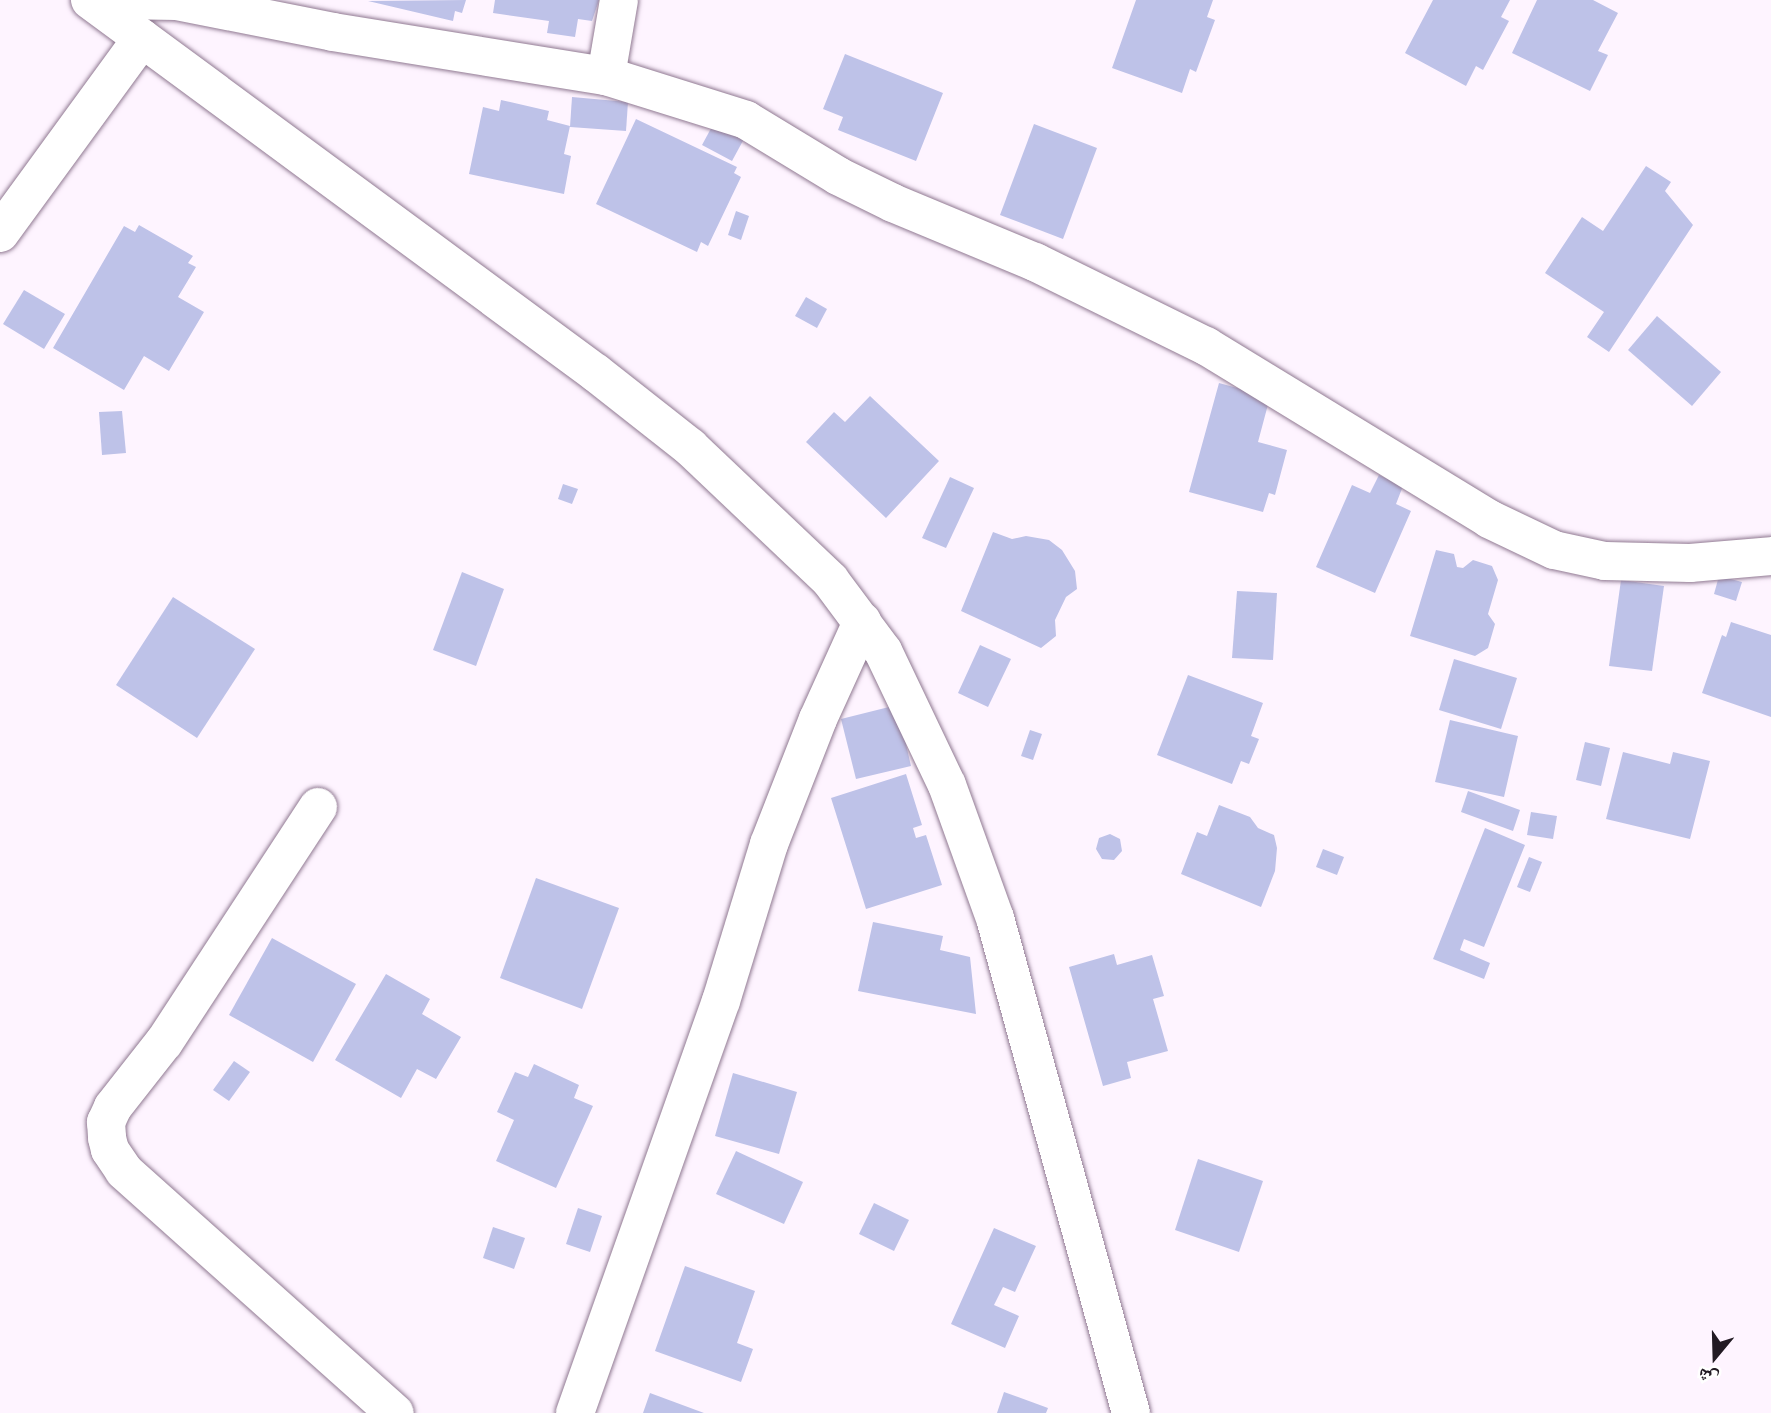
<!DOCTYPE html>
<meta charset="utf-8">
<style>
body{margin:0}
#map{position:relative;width:1771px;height:1413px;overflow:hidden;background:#fef4ff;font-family:"DM Sans","Noto Naskh Arabic",sans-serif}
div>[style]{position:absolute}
.building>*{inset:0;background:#bec2e8}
.roads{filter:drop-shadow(0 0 2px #907992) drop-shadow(0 0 2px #907992)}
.minor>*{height:38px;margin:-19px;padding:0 19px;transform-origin:19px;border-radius:19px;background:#fff}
span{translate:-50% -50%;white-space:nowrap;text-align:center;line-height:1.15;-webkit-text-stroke:5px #fff;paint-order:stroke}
.north{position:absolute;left:1680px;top:1322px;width:70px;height:70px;-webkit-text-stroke:5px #fff;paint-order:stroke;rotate:199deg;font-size:19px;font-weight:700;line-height:28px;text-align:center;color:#221a23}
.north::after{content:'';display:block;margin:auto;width:24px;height:32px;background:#221a23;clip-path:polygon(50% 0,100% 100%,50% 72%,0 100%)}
</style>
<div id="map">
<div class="building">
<div style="clip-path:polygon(466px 0,462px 13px,455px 11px,453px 21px,368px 1px)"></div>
<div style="clip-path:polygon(495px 0,599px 0,592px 21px,578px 19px,575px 37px,547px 33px,549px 21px,493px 13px)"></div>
<div style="clip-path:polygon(1136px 0,1213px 0,1207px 17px,1215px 20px,1196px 72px,1190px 69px,1182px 93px,1112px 68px)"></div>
<div style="clip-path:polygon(1433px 0,1510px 0,1501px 17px,1509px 21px,1483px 70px,1476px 66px,1466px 86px,1405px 53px)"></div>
<div style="clip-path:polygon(1537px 0,1593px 0,1618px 13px,1598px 51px,1608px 55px,1590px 91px,1512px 53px)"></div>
<div style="clip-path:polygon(845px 54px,943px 93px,916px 161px,838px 130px,843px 117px,823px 109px)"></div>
<div style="clip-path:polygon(572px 97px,628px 102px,626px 131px,570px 127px)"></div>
<div style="clip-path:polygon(501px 100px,549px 111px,547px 120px,570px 126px,564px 154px,571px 156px,564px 194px,469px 174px,483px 107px,499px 111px)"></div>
<div style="clip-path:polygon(636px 119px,737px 167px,734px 173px,741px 177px,708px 246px,701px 242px,697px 252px,596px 204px)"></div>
<div style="clip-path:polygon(715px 121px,745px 137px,732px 161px,702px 145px)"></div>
<div style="clip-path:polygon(1034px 124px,1097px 148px,1063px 239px,1000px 215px)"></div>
<div style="clip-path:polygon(1646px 166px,1671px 182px,1665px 191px,1693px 225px,1609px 352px,1587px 337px,1604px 312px,1545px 273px,1582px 217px,1603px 231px)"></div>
<div style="clip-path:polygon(736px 211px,749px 216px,741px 240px,728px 235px)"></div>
<div style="clip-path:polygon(139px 225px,193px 256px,188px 263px,196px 267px,178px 297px,204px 312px,169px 371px,144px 356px,124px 390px,53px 348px,124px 226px,135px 232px)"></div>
<div style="clip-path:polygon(24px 290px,65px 314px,44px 349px,3px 324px)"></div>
<div style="clip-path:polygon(806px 297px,827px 309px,817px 328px,795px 316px)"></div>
<div style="clip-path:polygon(1657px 316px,1721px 372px,1692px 406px,1628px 350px)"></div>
<div style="clip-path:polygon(1219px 383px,1270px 397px,1258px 442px,1287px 450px,1275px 495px,1269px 493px,1263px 512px,1189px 492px)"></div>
<div style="clip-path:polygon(870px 396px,939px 461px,886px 518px,806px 442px,834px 412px,845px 422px)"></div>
<div style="clip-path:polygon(122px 411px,126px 453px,102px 455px,99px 412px)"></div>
<div style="clip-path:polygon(1379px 475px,1403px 486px,1396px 504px,1411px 511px,1375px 593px,1316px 567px,1352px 485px,1370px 493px)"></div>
<div style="clip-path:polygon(950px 477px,974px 488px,946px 548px,922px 538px)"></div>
<div style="clip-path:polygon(563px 484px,578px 489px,572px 504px,558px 499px)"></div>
<div style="clip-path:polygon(993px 532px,1012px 539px,1026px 536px,1049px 540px,1062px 550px,1075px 571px,1077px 589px,1066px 597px,1055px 620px,1056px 636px,1041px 648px,961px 611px)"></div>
<div style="clip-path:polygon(1436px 550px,1454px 554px,1457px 567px,1463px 568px,1473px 560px,1492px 566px,1498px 580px,1488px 614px,1495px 624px,1488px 648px,1475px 656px,1410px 636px)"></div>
<div style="clip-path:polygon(462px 572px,504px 589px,476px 666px,433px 650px)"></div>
<div style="clip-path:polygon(1719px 576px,1742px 582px,1736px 601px,1714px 594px)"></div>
<div style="clip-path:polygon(1621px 580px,1664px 586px,1652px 671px,1609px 666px)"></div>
<div style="clip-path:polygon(1237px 591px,1277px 593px,1273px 660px,1232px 658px)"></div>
<div style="clip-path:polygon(173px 597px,255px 649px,197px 738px,116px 685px)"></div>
<div style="clip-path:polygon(1731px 622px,1771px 635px,1771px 717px,1702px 693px,1722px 635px,1726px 637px)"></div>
<div style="clip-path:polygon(980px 645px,1011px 659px,988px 707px,958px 693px)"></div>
<div style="clip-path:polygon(1454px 659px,1517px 678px,1501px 729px,1439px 710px)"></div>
<div style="clip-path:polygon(1188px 675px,1263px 703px,1251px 736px,1259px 739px,1249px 764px,1241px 761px,1232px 784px,1157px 755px)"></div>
<div style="clip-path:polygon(897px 705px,911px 766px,856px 779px,841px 719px)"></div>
<div style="clip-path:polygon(1450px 720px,1518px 736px,1504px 797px,1435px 782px)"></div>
<div style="clip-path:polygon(1030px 730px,1042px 734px,1033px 760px,1021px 756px)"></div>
<div style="clip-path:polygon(1585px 742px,1610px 748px,1601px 786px,1576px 780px)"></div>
<div style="clip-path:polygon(1623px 752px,1670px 764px,1673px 752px,1710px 761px,1690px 839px,1606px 819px)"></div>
<div style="clip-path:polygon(906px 774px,922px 825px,913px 828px,916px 838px,926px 835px,942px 885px,866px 909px,831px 798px)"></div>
<div style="clip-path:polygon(1468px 791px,1520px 810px,1513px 831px,1461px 812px)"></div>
<div style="clip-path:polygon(1219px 805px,1250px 817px,1258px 828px,1274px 835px,1277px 848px,1275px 871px,1261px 907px,1181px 874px,1197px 832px,1207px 836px)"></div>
<div style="clip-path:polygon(1531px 812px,1557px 816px,1553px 839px,1527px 835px)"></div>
<div style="clip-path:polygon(1485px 828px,1525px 845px,1484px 947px,1464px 939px,1460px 950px,1490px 963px,1484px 979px,1433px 959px)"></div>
<div style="clip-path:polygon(1110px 834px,1120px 839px,1122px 851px,1114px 860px,1102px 859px,1096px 849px,1099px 838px)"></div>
<div style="clip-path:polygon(1323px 849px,1344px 857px,1337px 875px,1316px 867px)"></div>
<div style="clip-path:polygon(1529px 857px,1542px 862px,1530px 892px,1517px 887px)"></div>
<div style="clip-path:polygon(536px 878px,619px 908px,582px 1009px,500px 978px)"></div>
<div style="clip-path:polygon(873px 922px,943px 936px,940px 950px,970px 957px,976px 1014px,858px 991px)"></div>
<div style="clip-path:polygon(272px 938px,356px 984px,313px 1062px,229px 1015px)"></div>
<div style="clip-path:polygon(1114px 954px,1117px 965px,1152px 955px,1164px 996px,1153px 999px,1168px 1051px,1127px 1062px,1131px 1078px,1103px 1086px,1069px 967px)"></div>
<div style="clip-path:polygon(386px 974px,430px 999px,422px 1014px,461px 1037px,436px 1079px,417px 1069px,401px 1098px,335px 1060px)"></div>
<div style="clip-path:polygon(234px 1061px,250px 1072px,229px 1101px,213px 1090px)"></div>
<div style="clip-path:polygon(534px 1064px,579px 1085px,574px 1098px,593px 1106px,556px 1188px,496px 1161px,514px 1120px,497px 1112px,515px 1072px,528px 1077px)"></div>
<div style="clip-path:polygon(733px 1073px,797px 1092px,779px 1154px,715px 1136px)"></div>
<div style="clip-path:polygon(736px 1151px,803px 1182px,784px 1224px,716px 1194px)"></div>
<div style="clip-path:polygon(1198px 1159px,1263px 1181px,1239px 1252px,1175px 1230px)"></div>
<div style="clip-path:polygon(874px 1203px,909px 1220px,894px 1251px,859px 1234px)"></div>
<div style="clip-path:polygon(578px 1208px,602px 1216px,590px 1252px,566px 1244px)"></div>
<div style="clip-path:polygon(493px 1227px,525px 1238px,514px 1269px,483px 1258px)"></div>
<div style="clip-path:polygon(994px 1228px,1036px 1246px,1015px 1292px,1003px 1287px,994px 1305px,1019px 1316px,1005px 1348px,951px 1324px)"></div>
<div style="clip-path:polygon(685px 1266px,755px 1291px,737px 1343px,753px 1349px,741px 1382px,655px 1351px)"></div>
<div style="clip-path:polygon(1004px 1392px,1048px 1408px,1046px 1413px,997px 1413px)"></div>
<div style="clip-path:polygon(650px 1393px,704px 1413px,643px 1413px)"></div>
</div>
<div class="roads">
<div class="minor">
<div style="left:90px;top:0;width:629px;rotate:36.4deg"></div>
<div style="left:596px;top:373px;width:120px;rotate:38.2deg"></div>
<div style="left:690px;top:447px;width:193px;rotate:43.5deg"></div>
<div style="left:830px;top:580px;width:89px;rotate:53.3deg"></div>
<div style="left:883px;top:651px;width:148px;rotate:64.5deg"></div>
<div style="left:947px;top:785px;width:141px;rotate:70.2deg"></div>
<div style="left:995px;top:918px;width:513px;rotate:74.64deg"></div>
<div style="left:115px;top:0;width:62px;rotate:0.9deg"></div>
<div style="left:177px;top:1px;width:159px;rotate:11.2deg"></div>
<div style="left:333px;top:32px;width:277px;rotate:9.2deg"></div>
<div style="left:606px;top:76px;width:147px;rotate:17.4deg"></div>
<div style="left:746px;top:120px;width:108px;rotate:31.3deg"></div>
<div style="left:838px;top:176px;width:61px;rotate:26.1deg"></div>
<div style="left:893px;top:203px;width:154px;rotate:22.6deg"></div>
<div style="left:1035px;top:262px;width:191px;rotate:26.2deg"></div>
<div style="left:1206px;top:346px;width:332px;rotate:31.4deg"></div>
<div style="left:1489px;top:519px;width:72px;rotate:25.5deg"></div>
<div style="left:1554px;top:550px;width:52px;rotate:12.2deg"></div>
<div style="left:1605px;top:561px;width:85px;rotate:1.3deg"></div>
<div style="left:1690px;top:563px;width:81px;rotate:-4.9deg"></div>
<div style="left:606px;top:76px;width:77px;rotate:-80.3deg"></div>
<div style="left:0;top:233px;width:241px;rotate:-53.9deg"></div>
<div style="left:318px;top:807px;width:281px;rotate:123.2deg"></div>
<div style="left:164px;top:1042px;width:83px;rotate:128.1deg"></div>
<div style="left:113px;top:1107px;width:17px;rotate:115deg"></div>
<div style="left:106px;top:1122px;width:16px;rotate:86deg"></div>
<div style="left:107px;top:1138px;width:12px;rotate:76deg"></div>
<div style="left:110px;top:1150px;width:25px;rotate:56deg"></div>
<div style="left:124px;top:1171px;width:363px;rotate:41.8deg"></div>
<div style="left:575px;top:1413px;width:437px;rotate:-70.5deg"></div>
<div style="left:721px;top:1001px;width:164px;rotate:-73deg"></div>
<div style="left:769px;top:844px;width:134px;rotate:-68.6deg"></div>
<div style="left:818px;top:719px;width:107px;rotate:-65.6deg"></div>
</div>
</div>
<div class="north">ش</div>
</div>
